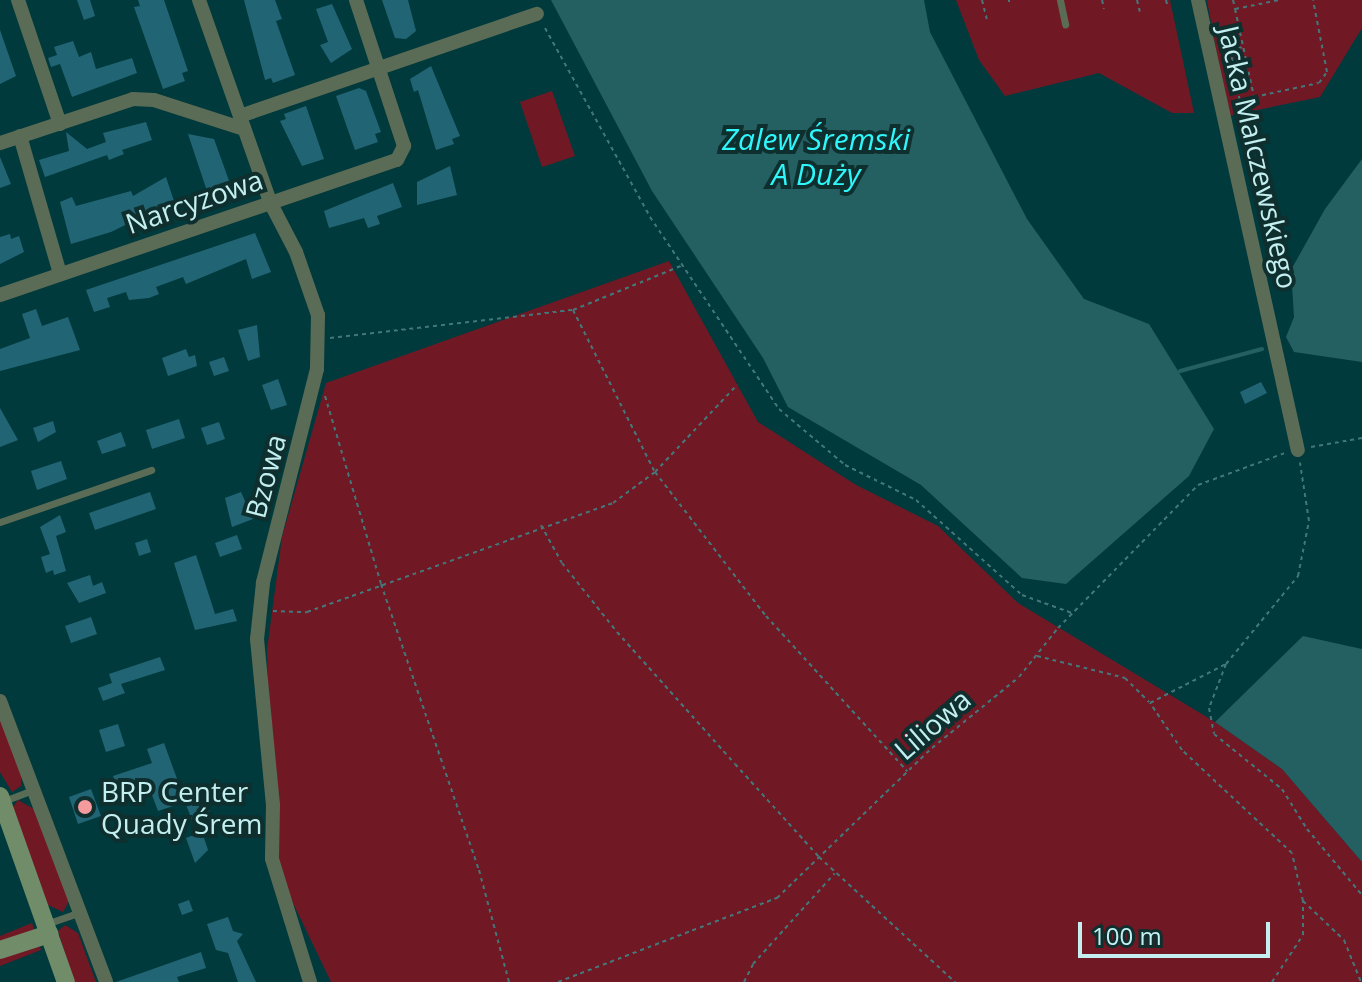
<!DOCTYPE html>
<meta charset="utf-8">
<style>
body{margin:0}
#map{position:relative;width:1362px;height:982px;overflow:hidden;background:#013a3c;font-family:"Open Sans",sans-serif}
div>[style]{position:absolute}
.green>*{inset:0;background:#701925}
.water>*{inset:0;background:#245f61}
.stream>*{height:4px;margin:-2px;padding:0 2px;transform-origin:2px;border-radius:2px;background:#245f61}
.building>*{inset:0;background:#216575}
.path>*{height:2px;margin-top:-1px;transform-origin:0;background:repeating-linear-gradient(90deg,#437779 0 4px,transparent 0 8px)}
.lane>*{height:7px;margin:-3.5px;padding:0 3.5px;transform-origin:3.5px;border-radius:3.5px;background:#5b6c56}
.street>*{height:14px;margin:-7px;padding:0 7px;transform-origin:7px;border-radius:7px;background:#5b6c56}
.secondary>*{height:18px;margin:-9px;padding:0 9px;transform-origin:9px;border-radius:9px;background:#718c68}
.dots>*{width:22px;height:22px;translate:-50% -50%;box-sizing:border-box;border:4px solid #0f2e2e;border-radius:50%}
span{translate:-50% -50%;white-space:nowrap;text-align:center;line-height:1.15;-webkit-text-stroke:8px #0f2e2e;paint-order:stroke}
.street-label{font-size:28px;color:#c4eff0}
.poi-label{font-size:28px;color:#c4eff0}
.left{translate:0 -50%;text-align:left}
.water-label{font-size:30px;color:#2ef6fb;font-style:italic}
.scale{position:absolute;left:1078px;top:922px;width:192px;height:36px;box-sizing:border-box;border:4px solid #c4eff0;border-top:0;padding-left:10px;font-size:24px;line-height:28px;white-space:nowrap;color:#c4eff0;-webkit-text-stroke:6px #0f2e2e;paint-order:stroke}
</style>
<div id="map">
<div class="green">
<div style="clip-path:polygon(956px 0,1170px 0,1194px 113px,1172px 113px,1099px 73px,1005px 96px,979px 60px)"></div>
<div style="clip-path:polygon(1207px 0,1362px 0,1362px 28px,1320px 97px,1228px 116px)"></div>
<div style="clip-path:polygon(552px 91px,575px 156px,542px 167px,520px 102px)"></div>
<div style="clip-path:polygon(669px 261px,758px 422px,856px 485px,938px 526px,1018px 603px,1215px 722px,1282px 769px,1362px 862px,1362px 982px,331px 982px,272px 859px,267px 650px,282px 537px,326px 383px)"></div>
<div style="clip-path:polygon(0 712px,21px 772px,21px 786px,12px 792px,0 772px)"></div>
<div style="clip-path:polygon(18px 800px,34px 809px,69px 901px,63px 912px,46px 904px,13px 807px)"></div>
<div style="clip-path:polygon(32px 923px,41px 950px,0 966px,0 936px)"></div>
<div style="clip-path:polygon(65px 925px,78px 933px,96px 982px,74px 982px,58px 931px)"></div>
</div>
<div class="water">
<div style="clip-path:polygon(551px 0,924px 0,930px 32px,1027px 219px,1084px 299px,1149px 324px,1214px 429px,1189px 476px,1066px 584px,1022px 578px,921px 485px,788px 407px,763px 358px,652px 191px)"></div>
<div style="clip-path:polygon(1362px 159px,1362px 362px,1294px 352px,1286px 337px,1294px 317px,1291px 270px,1325px 209px)"></div>
<div style="clip-path:polygon(1303px 636px,1362px 649px,1362px 862px,1282px 769px,1215px 722px)"></div>
</div>
<div class="stream">
<div style="left:1180px;top:371px;width:85px;rotate:-15deg"></div>
</div>
<div class="building">
<div style="clip-path:polygon(77px 0,90px 0,95px 16px,84px 20px)"></div>
<div style="clip-path:polygon(138px 0,164px 0,188px 71px,182px 73px,185px 81px,163px 89px,134px 7px,140px 6px)"></div>
<div style="clip-path:polygon(244px 0,275px 0,282px 19px,276px 21px,295px 75px,273px 83px,271px 78px,265px 80px)"></div>
<div style="clip-path:polygon(382px 0,408px 0,416px 31px,406px 39px,395px 38px)"></div>
<div style="clip-path:polygon(332px 4px,352px 49px,331px 63px,320px 45px,328px 42px,316px 9px)"></div>
<div style="clip-path:polygon(0 30px,16px 76px,0 84px)"></div>
<div style="clip-path:polygon(73px 41px,79px 57px,91px 52px,96px 69px,132px 58px,137px 73px,72px 97px,60px 64px,51px 67px,48px 58px,57px 55px,54px 47px)"></div>
<div style="clip-path:polygon(431px 66px,460px 136px,452px 139px,454px 144px,436px 150px,418px 90px,414px 92px,410px 79px)"></div>
<div style="clip-path:polygon(359px 88px,366px 91px,381px 132px,375px 134px,378px 142px,355px 150px,336px 96px)"></div>
<div style="clip-path:polygon(306px 106px,324px 159px,302px 166px,280px 121px,286px 119px,284px 114px)"></div>
<div style="clip-path:polygon(146px 122px,152px 140px,122px 150px,124px 154px,109px 160px,107px 155px,45px 177px,39px 160px,69px 151px,66px 132px,87px 149px,106px 142px,103px 133px)"></div>
<div style="clip-path:polygon(188px 134px,214px 139px,232px 189px,209px 197px)"></div>
<div style="clip-path:polygon(0 157px,11px 184px,0 188px)"></div>
<div style="clip-path:polygon(450px 166px,457px 195px,417px 205px,417px 182px)"></div>
<div style="clip-path:polygon(166px 177px,174px 201px,111px 232px,71px 244px,60px 202px,72px 197px,76px 206px,131px 191px,133px 196px)"></div>
<div style="clip-path:polygon(393px 183px,402px 207px,377px 216px,380px 224px,368px 228px,364px 218px,329px 228px,324px 211px)"></div>
<div style="clip-path:polygon(255px 233px,271px 272px,252px 279px,246px 259px,186px 284px,183px 277px,156px 287px,159px 294px,149px 298px,129px 300px,126px 292px,107px 298px,110px 307px,94px 312px,86px 290px)"></div>
<div style="clip-path:polygon(10px 234px,11px 239px,19px 236px,24px 252px,0 264px,0 237px)"></div>
<div style="clip-path:polygon(36px 309px,42px 326px,68px 317px,80px 350px,0 371px,0 349px,30px 338px,22px 314px)"></div>
<div style="clip-path:polygon(257px 325px,260px 357px,248px 361px,238px 330px)"></div>
<div style="clip-path:polygon(186px 349px,189px 357px,195px 355px,197px 366px,168px 376px,162px 358px)"></div>
<div style="clip-path:polygon(224px 357px,229px 371px,214px 376px,209px 362px)"></div>
<div style="clip-path:polygon(278px 379px,287px 405px,271px 410px,262px 385px)"></div>
<div style="clip-path:polygon(1261px 382px,1267px 393px,1245px 404px,1240px 392px)"></div>
<div style="clip-path:polygon(0 408px,18px 440px,0 447px)"></div>
<div style="clip-path:polygon(179px 419px,185px 438px,152px 449px,146px 430px)"></div>
<div style="clip-path:polygon(53px 421px,56px 432px,38px 442px,33px 428px)"></div>
<div style="clip-path:polygon(219px 422px,225px 439px,207px 445px,201px 428px)"></div>
<div style="clip-path:polygon(121px 432px,126px 446px,102px 454px,97px 441px)"></div>
<div style="clip-path:polygon(61px 461px,67px 479px,37px 490px,31px 471px)"></div>
<div style="clip-path:polygon(150px 492px,156px 509px,95px 530px,89px 513px)"></div>
<div style="clip-path:polygon(241px 492px,253px 519px,232px 527px,225px 498px)"></div>
<div style="clip-path:polygon(60px 515px,66px 532px,56px 536px,66px 571px,54px 575px,53px 570px,46px 573px,41px 557px,50px 554px,40px 527px)"></div>
<div style="clip-path:polygon(237px 535px,242px 549px,220px 557px,215px 543px)"></div>
<div style="clip-path:polygon(147px 539px,151px 552px,139px 556px,135px 543px)"></div>
<div style="clip-path:polygon(196px 555px,215px 614px,233px 609px,237px 621px,195px 630px,174px 563px)"></div>
<div style="clip-path:polygon(90px 575px,93px 586px,102px 582px,106px 593px,79px 603px,67px 583px)"></div>
<div style="clip-path:polygon(91px 617px,97px 634px,71px 643px,65px 626px)"></div>
<div style="clip-path:polygon(160px 657px,165px 670px,121px 684px,125px 693px,103px 701px,98px 688px,112px 683px,109px 674px)"></div>
<div style="clip-path:polygon(118px 724px,125px 746px,106px 752px,99px 730px)"></div>
<div style="clip-path:polygon(164px 743px,184px 798px,202px 792px,210px 813px,192px 820px,185px 802px,158px 811px,149px 787px,121px 796px,113px 776px,152px 763px,147px 749px)"></div>
<div style="clip-path:polygon(91px 789px,101px 816px,78px 824px,69px 797px)"></div>
<div style="clip-path:polygon(202px 832px,208px 850px,195px 863px,186px 838px)"></div>
<div style="clip-path:polygon(189px 900px,193px 911px,182px 915px,178px 904px)"></div>
<div style="clip-path:polygon(228px 917px,233px 931px,243px 934px,237px 941px,256px 982px,238px 982px,228px 953px,216px 950px,207px 924px)"></div>
<div style="clip-path:polygon(201px 952px,206px 968px,177px 977px,179px 982px,116px 982px)"></div>
</div>
<div class="path">
<div style="left:982px;top:0;width:21px;rotate:76deg"></div>
<div style="left:1009px;top:0;width:2px;rotate:90deg"></div>
<div style="left:1102px;top:0;width:9px;rotate:77deg"></div>
<div style="left:1137px;top:0;width:12px;rotate:76deg"></div>
<div style="left:1166px;top:0;width:8px;rotate:76deg"></div>
<div style="left:1233px;top:0;width:9px;rotate:77deg"></div>
<div style="left:1235px;top:9px;width:45px;rotate:-11.6deg"></div>
<div style="left:1235px;top:9px;width:90px;rotate:77.8deg"></div>
<div style="left:1254px;top:97px;width:66px;rotate:-12.2deg"></div>
<div style="left:1319px;top:83px;width:14px;rotate:-54deg"></div>
<div style="left:1327px;top:72px;width:73px;rotate:-101deg"></div>
<div style="left:545px;top:28px;width:216px;rotate:60.9deg"></div>
<div style="left:650px;top:217px;width:231px;rotate:56.1deg"></div>
<div style="left:779px;top:409px;width:87px;rotate:40.3deg"></div>
<div style="left:845px;top:465px;width:79px;rotate:26.2deg"></div>
<div style="left:916px;top:500px;width:142px;rotate:41.9deg"></div>
<div style="left:1022px;top:595px;width:53px;rotate:19.8deg"></div>
<div style="left:1230px;top:49px;width:54px;rotate:79.3deg"></div>
<div style="left:1222px;top:51px;width:21px;rotate:-11deg"></div>
<div style="left:573px;top:310px;width:182px;rotate:63.2deg"></div>
<div style="left:655px;top:472px;width:182px;rotate:52.4deg"></div>
<div style="left:766px;top:616px;width:210px;rotate:47.7deg"></div>
<div style="left:330px;top:338px;width:245px;rotate:-6.6deg"></div>
<div style="left:573px;top:310px;width:117px;rotate:-22.2deg"></div>
<div style="left:325px;top:396px;width:196px;rotate:73.4deg"></div>
<div style="left:381px;top:584px;width:302px;rotate:71.1deg"></div>
<div style="left:479px;top:870px;width:116px;rotate:75deg"></div>
<div style="left:1311px;top:447px;width:52px;rotate:-10deg"></div>
<div style="left:541px;top:525px;width:43px;rotate:61.1deg"></div>
<div style="left:562px;top:563px;width:88px;rotate:51.4deg"></div>
<div style="left:617px;top:632px;width:177px;rotate:48.2deg"></div>
<div style="left:735px;top:764px;width:125px;rotate:47.9deg"></div>
<div style="left:819px;top:857px;width:185px;rotate:42.6deg"></div>
<div style="left:273px;top:611px;width:34px;rotate:2deg"></div>
<div style="left:307px;top:612px;width:325px;rotate:-19.6deg"></div>
<div style="left:613px;top:503px;width:52px;rotate:-36.4deg"></div>
<div style="left:655px;top:472px;width:120px;rotate:-46.7deg"></div>
<div style="left:1037px;top:656px;width:91px;rotate:14deg"></div>
<div style="left:1125px;top:678px;width:34px;rotate:45deg"></div>
<div style="left:1226px;top:664px;width:47px;rotate:111.1deg"></div>
<div style="left:1209px;top:708px;width:26px;rotate:79deg"></div>
<div style="left:1214px;top:734px;width:87px;rotate:39deg"></div>
<div style="left:1282px;top:789px;width:47px;rotate:58deg"></div>
<div style="left:1307px;top:829px;width:86px;rotate:50.2deg"></div>
<div style="left:1303px;top:901px;width:57px;rotate:43.6deg"></div>
<div style="left:1344px;top:940px;width:45px;rotate:68deg"></div>
<div style="left:558px;top:982px;width:235px;rotate:-21deg"></div>
<div style="left:777px;top:898px;width:216px;rotate:-44.1deg"></div>
<div style="left:932px;top:748px;width:112px;rotate:-39.2deg"></div>
<div style="left:1019px;top:677px;width:63px;rotate:-51.5deg"></div>
<div style="left:1058px;top:628px;width:200px;rotate:-45.6deg"></div>
<div style="left:1198px;top:485px;width:93px;rotate:-20.2deg"></div>
<div style="left:744px;top:982px;width:20px;rotate:-63deg"></div>
<div style="left:753px;top:964px;width:122px;rotate:-48deg"></div>
<div style="left:1272px;top:982px;width:56px;rotate:-56.6deg"></div>
<div style="left:1303px;top:935px;width:34px;rotate:-90deg"></div>
<div style="left:1303px;top:901px;width:49px;rotate:-102.9deg"></div>
<div style="left:1292px;top:853px;width:151px;rotate:-136.9deg"></div>
<div style="left:1182px;top:750px;width:57px;rotate:-124.2deg"></div>
<div style="left:1150px;top:703px;width:85px;rotate:-27.2deg"></div>
<div style="left:1226px;top:664px;width:114px;rotate:-50.7deg"></div>
<div style="left:1298px;top:576px;width:56px;rotate:-78.7deg"></div>
<div style="left:1309px;top:521px;width:59px;rotate:-98.8deg"></div>
</div>
<div class="lane">
<div style="left:1060px;top:0;width:25px;rotate:78deg"></div>
<div style="left:0;top:522px;width:160px;rotate:-19deg"></div>
<div style="left:4px;top:801px;width:30px;rotate:-21deg"></div>
<div style="left:46px;top:924px;width:34px;rotate:-19deg"></div>
</div>
<div class="street">
<div style="left:18px;top:0;width:131px;rotate:71.3deg"></div>
<div style="left:199px;top:0;width:214px;rotate:70.6deg"></div>
<div style="left:270px;top:202px;width:56px;rotate:62.5deg"></div>
<div style="left:296px;top:252px;width:67px;rotate:70.8deg"></div>
<div style="left:318px;top:315px;width:54px;rotate:91.1deg"></div>
<div style="left:317px;top:369px;width:221px;rotate:104.2deg"></div>
<div style="left:263px;top:583px;width:56px;rotate:96.1deg"></div>
<div style="left:257px;top:639px;width:167px;rotate:84.5deg"></div>
<div style="left:273px;top:805px;width:54px;rotate:91.1deg"></div>
<div style="left:272px;top:859px;width:129px;rotate:72.8deg"></div>
<div style="left:1198px;top:0;width:461px;rotate:77.5deg"></div>
<div style="left:240px;top:116px;width:314px;rotate:-19deg"></div>
<div style="left:20px;top:136px;width:144px;rotate:73.8deg"></div>
<div style="left:0;top:143px;width:140px;rotate:-18.3deg"></div>
<div style="left:133px;top:99px;width:21px;rotate:3deg"></div>
<div style="left:154px;top:100px;width:95px;rotate:17.9deg"></div>
<div style="left:0;top:295px;width:419px;rotate:-18.8deg"></div>
<div style="left:397px;top:160px;width:16px;rotate:-63deg"></div>
<div style="left:404px;top:146px;width:154px;rotate:-108.2deg"></div>
<div style="left:0;top:701px;width:300px;rotate:69.3deg"></div>
</div>
<div class="secondary">
<div style="left:0;top:796px;width:197px;rotate:70.5deg"></div>
<div style="left:0;top:950px;width:52px;rotate:-18.1deg"></div>
</div>
<div class="dots">
<div style="left:85px;top:807px;background:#f59b9e"></div>
</div>
<div class="street-label">
<span style="left:1259px;top:157px;rotate:77deg">Jacka Malczewskiego</span>
<span style="left:194px;top:201px;rotate:-19deg">Narcyzowa</span>
<span style="left:265px;top:476px;rotate:-75deg">Bzowa</span>
<span style="left:932px;top:724px;rotate:-41deg">Liliowa</span>
</div>
<div class="poi-label">
<span class="left" style="left:101px;top:807px">BRP Center<br>Quady Śrem</span>
</div>
<div class="water-label">
<span style="left:816px;top:156px">Zalew Śremski<br>A Duży</span>
</div>
<div class="scale">100 m</div>
</div>
